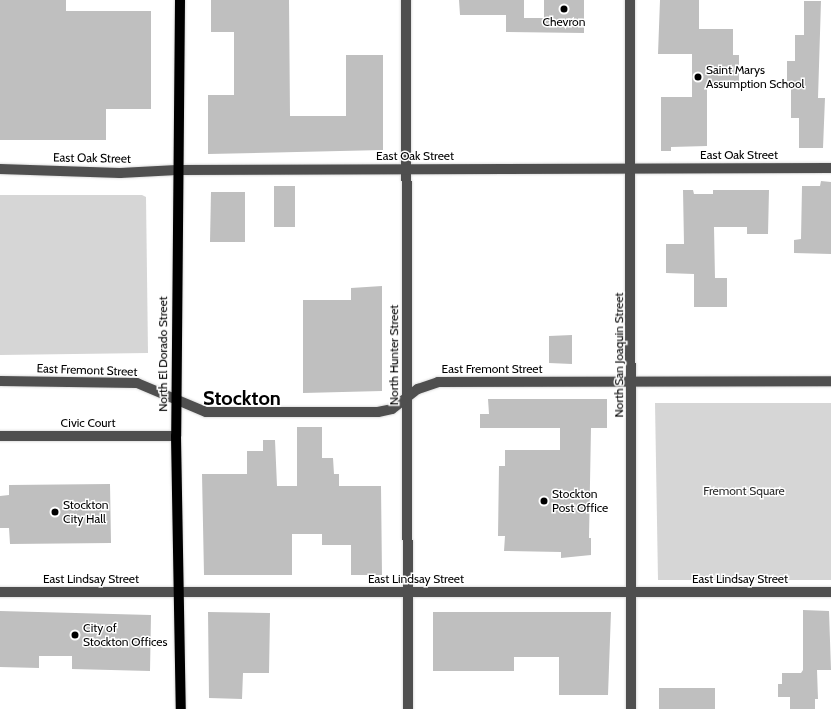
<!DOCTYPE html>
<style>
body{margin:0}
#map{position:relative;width:831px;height:709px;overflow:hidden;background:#fff;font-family:Cabin,sans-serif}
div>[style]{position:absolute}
.green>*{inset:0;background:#d6d6d6}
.building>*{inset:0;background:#bfbfbf}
.roads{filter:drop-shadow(0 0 1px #dbdbdb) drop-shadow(0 0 1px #dbdbdb)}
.minor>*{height:10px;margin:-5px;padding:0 5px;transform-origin:5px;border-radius:5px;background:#4f4f4f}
.major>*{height:10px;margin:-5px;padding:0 5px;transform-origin:5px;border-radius:5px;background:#000}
.dots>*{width:11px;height:11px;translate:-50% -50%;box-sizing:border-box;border:2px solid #fff;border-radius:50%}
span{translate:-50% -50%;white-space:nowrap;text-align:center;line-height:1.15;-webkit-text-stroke:3px #fff;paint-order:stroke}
.poi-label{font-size:12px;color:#000}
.left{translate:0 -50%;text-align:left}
.street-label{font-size:12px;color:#000}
.park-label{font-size:12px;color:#2d2d2d}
.town-label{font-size:20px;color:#000;font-weight:700}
</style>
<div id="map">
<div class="green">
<div style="clip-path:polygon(0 195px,142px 195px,146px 197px,148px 353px,0 355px)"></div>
<div style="clip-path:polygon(655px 403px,831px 403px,831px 580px,658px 580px)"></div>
</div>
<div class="building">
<div style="clip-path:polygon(0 0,66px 0,66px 11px,151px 11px,151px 109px,106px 109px,106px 140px,0 140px)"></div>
<div style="clip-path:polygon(211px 0,289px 0,290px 116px,346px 116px,346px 55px,383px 55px,383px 150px,208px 154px,208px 95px,234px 95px,234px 32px,211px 32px)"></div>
<div style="clip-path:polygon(459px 0,524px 0,524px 18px,544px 18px,544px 0,584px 0,584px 33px,506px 32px,506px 15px,460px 15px)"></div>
<div style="clip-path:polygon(660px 0,699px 0,699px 29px,733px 29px,733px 55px,739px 55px,739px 85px,707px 85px,707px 146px,671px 147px,671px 151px,661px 151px,661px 97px,692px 97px,692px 54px,658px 54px)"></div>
<div style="clip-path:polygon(804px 1px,821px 1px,818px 98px,825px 98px,823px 148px,799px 148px,799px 118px,791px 118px,791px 81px,787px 81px,787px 61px,795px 61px,795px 35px,804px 35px)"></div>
<div style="clip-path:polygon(821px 181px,831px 182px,831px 254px,794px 253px,794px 240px,801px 239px,802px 186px,820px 186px)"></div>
<div style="clip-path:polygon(274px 186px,295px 186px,295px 227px,274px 227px)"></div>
<div style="clip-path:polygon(683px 190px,693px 190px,694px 194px,713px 194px,713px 190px,769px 190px,768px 234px,747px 234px,747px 227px,714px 227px,715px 278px,727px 278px,727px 307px,694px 307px,694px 274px,666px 273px,666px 244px,684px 244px)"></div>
<div style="clip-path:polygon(211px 192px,245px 192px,245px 242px,210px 242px)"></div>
<div style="clip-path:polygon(382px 286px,382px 391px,303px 393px,303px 300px,351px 300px,351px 288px)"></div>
<div style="clip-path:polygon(572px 335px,572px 364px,549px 363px,549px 336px)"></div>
<div style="clip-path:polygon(488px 399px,607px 399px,607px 428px,591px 428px,589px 538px,591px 538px,591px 555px,561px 558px,561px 552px,504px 551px,505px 536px,498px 536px,499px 466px,505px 466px,505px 450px,560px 450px,560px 428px,480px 428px,480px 414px,489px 414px)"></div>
<div style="clip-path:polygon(297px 427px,322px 427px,322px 458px,333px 458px,334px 474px,339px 474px,339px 486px,381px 486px,382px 575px,351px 575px,351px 545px,322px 545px,322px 534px,292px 534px,292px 575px,204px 575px,202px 474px,247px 474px,247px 451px,263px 451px,263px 440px,275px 440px,277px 486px,297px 486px)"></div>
<div style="clip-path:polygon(110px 484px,111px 543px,10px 544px,9px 528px,0 528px,0 496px,9px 495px,9px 485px)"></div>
<div style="clip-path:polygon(803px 610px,829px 611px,831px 670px,817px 670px,818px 699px,815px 699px,815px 709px,790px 709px,790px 697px,778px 697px,778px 684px,782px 684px,782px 673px,801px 673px,803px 670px)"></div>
<div style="clip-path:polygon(0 611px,151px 615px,150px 671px,72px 669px,72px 656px,39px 656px,39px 668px,0 667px)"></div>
<div style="clip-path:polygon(208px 612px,270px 613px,269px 673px,243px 673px,242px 699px,209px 698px)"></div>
<div style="clip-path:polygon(433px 612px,611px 612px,608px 695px,559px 695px,559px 657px,514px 657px,514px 671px,433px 671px)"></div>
<div style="clip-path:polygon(659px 688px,715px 688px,715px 709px,659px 709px)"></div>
</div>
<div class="roads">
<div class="minor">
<div style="left:406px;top:0;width:709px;rotate:89.84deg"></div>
<div style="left:630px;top:0;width:709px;rotate:89.92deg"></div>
<div style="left:0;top:169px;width:120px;rotate:1.9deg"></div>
<div style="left:120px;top:173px;width:57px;rotate:-3deg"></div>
<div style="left:177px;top:170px;width:654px;rotate:-0.18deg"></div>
<div style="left:0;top:381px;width:137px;rotate:0.8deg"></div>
<div style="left:137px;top:383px;width:75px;rotate:22.8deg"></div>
<div style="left:206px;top:412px;width:172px"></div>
<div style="left:378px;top:412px;width:14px;rotate:-12deg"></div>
<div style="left:392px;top:409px;width:33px;rotate:-38deg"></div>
<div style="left:418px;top:389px;width:21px;rotate:-19deg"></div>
<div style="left:438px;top:382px;width:393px;rotate:-0.1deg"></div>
<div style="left:0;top:436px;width:176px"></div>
<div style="left:0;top:592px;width:831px"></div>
</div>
<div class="major">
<div style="left:180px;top:0;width:436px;rotate:90.5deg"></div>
<div style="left:176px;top:436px;width:273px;rotate:89deg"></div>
</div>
</div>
<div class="dots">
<div style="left:564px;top:9px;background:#000"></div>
<div style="left:698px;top:77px;background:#000"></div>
<div style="left:544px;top:501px;background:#000"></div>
<div style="left:55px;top:512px;background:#000"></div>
<div style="left:75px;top:635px;background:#000"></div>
</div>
<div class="poi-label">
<span style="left:564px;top:22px">Chevron</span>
<span class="left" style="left:706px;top:77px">Saint Marys<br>Assumption School</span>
<span class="left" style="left:552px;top:501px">Stockton<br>Post Office</span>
<span class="left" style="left:63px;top:512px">Stockton<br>City Hall</span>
<span class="left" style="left:83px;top:635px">City of<br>Stockton Offices</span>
</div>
<div class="street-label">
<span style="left:739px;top:155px">East Oak Street</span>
<span style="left:415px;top:156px">East Oak Street</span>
<span style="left:92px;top:158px;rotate:1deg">East Oak Street</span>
<span style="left:163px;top:354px;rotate:-90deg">North El Dorado Street</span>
<span style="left:394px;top:355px;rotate:-90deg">North Hunter Street</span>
<span style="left:619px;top:355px;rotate:-90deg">North San Joaquin Street</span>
<span style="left:492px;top:369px">East Fremont Street</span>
<span style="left:87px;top:370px;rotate:2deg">East Fremont Street</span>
<span style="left:88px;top:423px">Civic Court</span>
<span style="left:91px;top:579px">East Lindsay Street</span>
<span style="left:416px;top:579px">East Lindsay Street</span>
<span style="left:740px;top:579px">East Lindsay Street</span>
</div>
<div class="park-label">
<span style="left:744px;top:491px">Fremont Square</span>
</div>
<div class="town-label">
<span style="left:242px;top:398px">Stockton</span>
</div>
</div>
